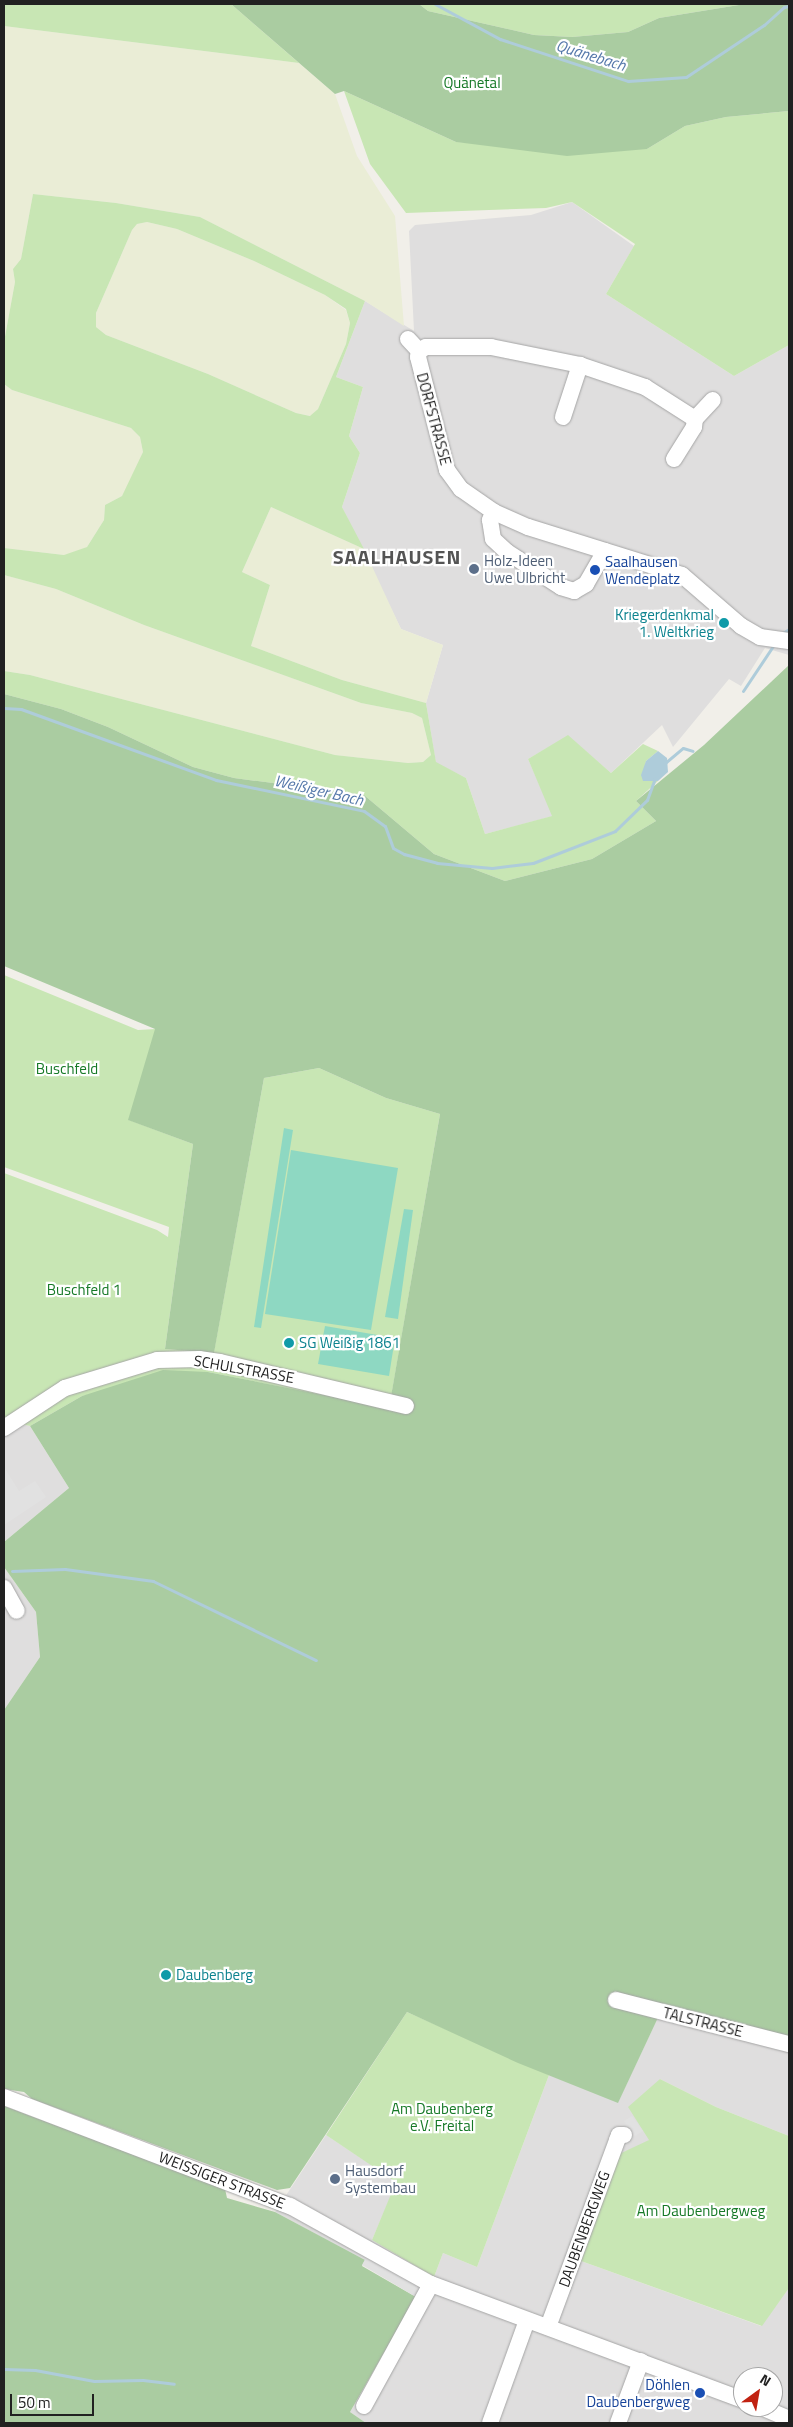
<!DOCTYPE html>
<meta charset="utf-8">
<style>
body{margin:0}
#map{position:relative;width:793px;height:2427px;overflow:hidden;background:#f1efe9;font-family:"Titillium Web",sans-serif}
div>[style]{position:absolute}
.residential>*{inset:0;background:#dfdede}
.farmland>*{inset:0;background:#eaedd6}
.grass>*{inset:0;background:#c8e6b4}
.forest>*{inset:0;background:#aacca1}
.pitch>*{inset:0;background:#8ed8c2}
.parking>*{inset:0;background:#e1e1e1}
.water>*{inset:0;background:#aeccda}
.stream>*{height:3px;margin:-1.5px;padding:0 1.5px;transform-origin:1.5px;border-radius:1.5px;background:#aeccda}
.roads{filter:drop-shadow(0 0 1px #a5a5a5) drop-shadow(0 0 1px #a5a5a5)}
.minor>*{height:16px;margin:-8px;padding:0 8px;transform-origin:8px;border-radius:8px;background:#fff}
.dots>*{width:14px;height:14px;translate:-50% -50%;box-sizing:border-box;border:2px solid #fff;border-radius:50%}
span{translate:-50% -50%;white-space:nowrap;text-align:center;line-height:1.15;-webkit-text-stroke:4.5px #fff;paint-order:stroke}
.park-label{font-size:15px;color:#167927}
.street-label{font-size:15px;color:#212121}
.service-label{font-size:15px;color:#4e5e75}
.left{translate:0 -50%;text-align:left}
.transit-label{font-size:15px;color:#164399}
.right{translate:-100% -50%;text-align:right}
.culture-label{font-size:15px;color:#0d838f}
.water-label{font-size:16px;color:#5578aa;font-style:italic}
.district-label{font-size:20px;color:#545454;font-weight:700;letter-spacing:1px}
.frame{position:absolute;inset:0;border:5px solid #212121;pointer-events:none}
.north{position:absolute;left:733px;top:2367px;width:50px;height:50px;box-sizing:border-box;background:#fff;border:1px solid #a6a6a6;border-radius:50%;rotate:32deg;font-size:14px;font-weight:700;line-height:20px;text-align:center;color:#212121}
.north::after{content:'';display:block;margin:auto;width:18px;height:22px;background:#c12212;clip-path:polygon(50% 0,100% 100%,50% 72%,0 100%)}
.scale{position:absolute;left:10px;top:2394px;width:84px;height:22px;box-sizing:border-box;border:2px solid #212121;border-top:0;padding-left:6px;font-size:15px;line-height:18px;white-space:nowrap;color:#212121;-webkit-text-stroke:4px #fff;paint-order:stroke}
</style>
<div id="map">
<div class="residential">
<div style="clip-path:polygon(572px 202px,634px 246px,606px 294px,734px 376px,789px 345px,789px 655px,765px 648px,741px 686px,729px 679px,673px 747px,662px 725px,611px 773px,568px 736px,528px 759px,553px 816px,485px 834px,466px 778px,436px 763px,426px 703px,443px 645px,401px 629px,342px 507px,360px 453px,349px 436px,363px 387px,336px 377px,365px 301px,414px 331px,409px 231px,415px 225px,531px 215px)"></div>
<div style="clip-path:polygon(4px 1420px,30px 1426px,69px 1488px,4px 1542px)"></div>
<div style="clip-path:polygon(4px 1567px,36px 1612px,40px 1657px,4px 1710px)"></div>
<div style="clip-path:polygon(evenodd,663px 2007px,789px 2040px,789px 2136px,716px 2107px,660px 2079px,649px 2140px,593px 2229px,581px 2261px,761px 2326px,789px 2288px,789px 2423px,366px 2423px,350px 2412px,416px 2297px,364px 2260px,275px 2212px,326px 2135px,397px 2182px,372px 2240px,434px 2277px,443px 2253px,477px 2267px,549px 2075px,618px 2102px,663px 2007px,743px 2377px,773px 2377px,773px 2407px,743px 2407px,743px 2377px)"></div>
</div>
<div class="farmland">
<div style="clip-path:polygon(4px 26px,299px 63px,335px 94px,357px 156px,395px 216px,404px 326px,365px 301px,200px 217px,116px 203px,33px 194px,21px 259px,13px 269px,15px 282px,4px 342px)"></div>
<div style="clip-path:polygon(147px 222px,177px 229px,254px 261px,325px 295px,346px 310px,350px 323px,346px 344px,318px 409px,311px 416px,296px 413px,208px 374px,106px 335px,96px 327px,96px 313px,132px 230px,137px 224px)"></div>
<div style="clip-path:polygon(4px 384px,12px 390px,131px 428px,140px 437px,143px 452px,135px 472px,122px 496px,105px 505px,104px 520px,87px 547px,77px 553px,64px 555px,4px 548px)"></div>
<div style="clip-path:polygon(271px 507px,364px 549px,401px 629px,443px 645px,426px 703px,342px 680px,251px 646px,270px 585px,242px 572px)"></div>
<div style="clip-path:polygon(4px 575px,56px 589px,144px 625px,361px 703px,412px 713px,422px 718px,431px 755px,423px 762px,408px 763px,335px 755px,30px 675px,4px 671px)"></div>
</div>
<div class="grass">
<div style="clip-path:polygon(4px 4px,231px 4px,299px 63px,4px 26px)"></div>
<div style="clip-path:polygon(419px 4px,745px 4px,659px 18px,628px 32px,572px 37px,534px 35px,428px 11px)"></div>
<div style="clip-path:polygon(344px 91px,456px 142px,647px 149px,685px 126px,726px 117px,789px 111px,789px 345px,734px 376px,606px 294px,635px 244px,572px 202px,546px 208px,406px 213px,370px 164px)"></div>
<div style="clip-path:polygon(evenodd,33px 194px,116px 203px,200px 217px,365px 301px,336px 377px,363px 387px,349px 436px,360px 453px,342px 507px,364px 549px,271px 507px,242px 572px,270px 585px,251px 646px,342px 680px,426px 703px,436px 762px,466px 778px,485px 834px,552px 816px,528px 759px,568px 735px,611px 773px,643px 744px,658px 751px,646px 761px,643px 781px,658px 781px,636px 801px,656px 821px,592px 859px,505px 881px,434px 854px,364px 795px,234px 778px,193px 767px,108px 727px,61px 709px,4px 694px,4px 671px,30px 675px,335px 755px,408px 763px,423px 762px,431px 755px,422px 718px,412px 713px,361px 703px,144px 625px,56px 589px,4px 575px,4px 548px,64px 555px,87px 547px,104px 520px,105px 505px,122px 496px,143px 452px,140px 437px,131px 428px,12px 390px,4px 384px,4px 342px,15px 282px,13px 269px,21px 259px,33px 194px,147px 222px,177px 229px,254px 261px,325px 295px,346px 309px,350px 323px,346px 344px,318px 409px,310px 416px,296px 413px,208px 374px,106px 335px,96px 327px,96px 313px,132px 230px,137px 224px,147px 222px)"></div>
<div style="clip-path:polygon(4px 975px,138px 1030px,156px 1029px,129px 1120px,193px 1144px,165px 1349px,214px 1352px,264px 1078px,319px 1068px,386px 1098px,440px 1114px,389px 1409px,208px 1372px,82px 1396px,30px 1426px,4px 1420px,4px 1173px,157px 1230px,168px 1237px,169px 1227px,4px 1167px)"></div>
<div style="clip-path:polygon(407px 2012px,549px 2075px,477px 2267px,443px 2253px,434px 2277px,372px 2240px,396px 2182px,326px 2135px)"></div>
<div style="clip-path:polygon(660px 2079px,716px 2107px,789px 2136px,789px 2288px,762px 2326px,581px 2261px,593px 2229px,590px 2222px,615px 2156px,649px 2140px,628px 2107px)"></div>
</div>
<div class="forest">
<div style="clip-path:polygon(231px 4px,419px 4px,428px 11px,534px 35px,572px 37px,628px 32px,659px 18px,745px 4px,789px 4px,789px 111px,726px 117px,685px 126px,647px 149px,567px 156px,456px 142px,344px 91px,335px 94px)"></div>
<div style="clip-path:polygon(789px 665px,789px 2040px,663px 2007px,618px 2103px,518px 2063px,407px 2012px,290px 2188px,277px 2190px,32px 2099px,24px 2092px,4px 2089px,4px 1710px,40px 1657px,36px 1612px,4px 1567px,4px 1542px,69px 1488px,30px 1426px,82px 1396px,163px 1370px,208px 1372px,389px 1408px,440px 1114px,386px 1098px,319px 1068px,264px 1078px,214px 1353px,165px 1349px,193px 1144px,128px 1120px,155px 1029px,4px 966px,4px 694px,61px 709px,108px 727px,193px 767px,234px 778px,364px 795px,434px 854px,505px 881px,592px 859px,656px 821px,636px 801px,704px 745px)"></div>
<div style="clip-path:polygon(4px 2106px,225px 2189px,227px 2198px,275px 2212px,365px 2260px,362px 2266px,416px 2297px,350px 2412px,366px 2423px,4px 2423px)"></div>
</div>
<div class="pitch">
<div style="clip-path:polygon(284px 1128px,293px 1130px,261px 1328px,254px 1327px)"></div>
<div style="clip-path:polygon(291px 1150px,398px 1168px,371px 1330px,265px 1314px)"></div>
<div style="clip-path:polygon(404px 1209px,413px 1210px,398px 1319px,385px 1317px)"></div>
<div style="clip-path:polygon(325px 1326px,395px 1338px,389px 1376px,318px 1364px)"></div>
</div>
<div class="parking">
<div style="clip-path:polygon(4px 1467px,19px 1491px,35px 1481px,46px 1497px,4px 1525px)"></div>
<div style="clip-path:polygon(632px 2116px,643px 2131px,635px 2136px,624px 2121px)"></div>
<div style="clip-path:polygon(370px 2250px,425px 2282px,416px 2297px,362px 2265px)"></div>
</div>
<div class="water">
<div style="clip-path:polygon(658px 751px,667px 758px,668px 772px,658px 781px,643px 781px,641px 775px,646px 761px)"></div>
</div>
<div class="stream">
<div style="left:435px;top:4px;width:74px;rotate:28.3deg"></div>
<div style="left:500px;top:39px;width:135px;rotate:18.2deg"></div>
<div style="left:628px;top:81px;width:58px;rotate:-3.9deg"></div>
<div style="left:686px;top:77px;width:94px;rotate:-33.7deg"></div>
<div style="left:764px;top:25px;width:27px;rotate:-42deg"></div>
<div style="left:784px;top:7px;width:5px;rotate:-11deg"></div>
<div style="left:781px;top:634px;width:9px;rotate:-32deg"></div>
<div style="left:743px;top:691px;width:58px;rotate:-56.3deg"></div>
<div style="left:4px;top:708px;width:17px;rotate:3deg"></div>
<div style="left:21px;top:709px;width:208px;rotate:20deg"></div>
<div style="left:216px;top:780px;width:151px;rotate:11.8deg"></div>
<div style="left:364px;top:811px;width:26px;rotate:36deg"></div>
<div style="left:385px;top:826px;width:23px;rotate:70deg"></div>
<div style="left:393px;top:848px;width:13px;rotate:29deg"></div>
<div style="left:404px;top:854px;width:34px;rotate:15deg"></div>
<div style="left:437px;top:863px;width:55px;rotate:5.2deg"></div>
<div style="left:492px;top:868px;width:41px;rotate:-7deg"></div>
<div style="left:533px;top:863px;width:88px;rotate:-21.3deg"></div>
<div style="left:615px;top:831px;width:45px;rotate:-44.1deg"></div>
<div style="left:647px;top:800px;width:23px;rotate:-70deg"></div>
<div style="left:665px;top:763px;width:23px;rotate:-40deg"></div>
<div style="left:683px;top:748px;width:10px;rotate:17deg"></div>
<div style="left:12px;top:1571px;width:53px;rotate:-2.2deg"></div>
<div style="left:65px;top:1569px;width:89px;rotate:7.8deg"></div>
<div style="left:153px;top:1581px;width:181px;rotate:25.9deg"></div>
<div style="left:4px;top:2369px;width:31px;rotate:2deg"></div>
<div style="left:35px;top:2370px;width:60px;rotate:10.6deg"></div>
<div style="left:94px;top:2381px;width:49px;rotate:-1.2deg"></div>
<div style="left:143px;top:2380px;width:31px;rotate:7deg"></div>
</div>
<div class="roads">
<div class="minor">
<div style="left:408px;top:339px;width:16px;rotate:47deg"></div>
<div style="left:419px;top:351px;width:6px;rotate:99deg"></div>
<div style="left:418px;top:357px;width:117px;rotate:75.6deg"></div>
<div style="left:447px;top:470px;width:24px;rotate:54deg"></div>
<div style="left:461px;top:489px;width:40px;rotate:34.9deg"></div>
<div style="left:494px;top:512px;width:37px;rotate:24deg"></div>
<div style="left:528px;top:527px;width:161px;rotate:17.3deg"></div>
<div style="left:682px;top:575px;width:78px;rotate:40.8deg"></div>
<div style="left:741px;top:626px;width:22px;rotate:30deg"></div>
<div style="left:760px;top:637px;width:29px;rotate:8deg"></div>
<div style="left:419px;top:351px;width:8px;rotate:-30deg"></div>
<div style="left:426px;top:347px;width:65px"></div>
<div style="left:491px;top:347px;width:91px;rotate:11.4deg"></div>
<div style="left:580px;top:365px;width:69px;rotate:18.7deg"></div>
<div style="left:645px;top:387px;width:59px;rotate:32.6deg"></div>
<div style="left:563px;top:417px;width:55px;rotate:-71.9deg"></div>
<div style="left:674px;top:459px;width:38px;rotate:-58deg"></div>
<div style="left:694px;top:427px;width:8px;rotate:-83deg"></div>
<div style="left:695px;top:419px;width:26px;rotate:-47deg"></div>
<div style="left:494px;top:512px;width:9px;rotate:117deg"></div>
<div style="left:490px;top:520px;width:19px;rotate:81deg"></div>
<div style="left:493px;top:539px;width:19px;rotate:43deg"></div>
<div style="left:507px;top:552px;width:64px;rotate:32.9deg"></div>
<div style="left:561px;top:587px;width:14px;rotate:17deg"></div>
<div style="left:574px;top:591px;width:14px;rotate:-30deg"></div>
<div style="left:586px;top:584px;width:38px;rotate:-60deg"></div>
<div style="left:4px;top:1428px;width:73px;rotate:-33.3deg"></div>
<div style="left:65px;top:1388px;width:96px;rotate:-16.9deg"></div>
<div style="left:157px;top:1360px;width:42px;rotate:-1.4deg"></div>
<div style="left:199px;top:1359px;width:21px;rotate:8deg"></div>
<div style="left:220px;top:1362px;width:191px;rotate:13.3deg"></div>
<div style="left:4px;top:1588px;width:26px;rotate:61deg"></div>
<div style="left:616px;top:2000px;width:179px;rotate:14.3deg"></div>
<div style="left:4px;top:2097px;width:306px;rotate:20.9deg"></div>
<div style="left:290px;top:2206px;width:161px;rotate:29deg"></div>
<div style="left:431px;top:2284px;width:333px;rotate:20.4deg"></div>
<div style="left:548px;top:2327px;width:199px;rotate:-69.7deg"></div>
<div style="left:617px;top:2140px;width:5px;rotate:-68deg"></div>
<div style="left:619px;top:2135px;width:5px"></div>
<div style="left:364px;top:2406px;width:139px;rotate:-61.2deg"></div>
<div style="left:761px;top:2407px;width:30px;rotate:23deg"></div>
<div style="left:490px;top:2423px;width:109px;rotate:-70.2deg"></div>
<div style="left:618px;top:2423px;width:66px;rotate:-69.6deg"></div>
</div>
</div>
<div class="dots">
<div style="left:474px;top:569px;background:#5c6f8a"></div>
<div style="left:595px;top:570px;background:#1a4fb4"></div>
<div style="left:724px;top:623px;background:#0f9aa8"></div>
<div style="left:289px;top:1343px;background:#0f9aa8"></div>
<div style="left:166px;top:1975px;background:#0f9aa8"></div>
<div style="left:335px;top:2179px;background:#5c6f8a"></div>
<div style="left:700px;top:2393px;background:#1a4fb4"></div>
</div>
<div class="park-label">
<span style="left:472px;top:83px">Quänetal</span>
<span style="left:67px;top:1069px">Buschfeld</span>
<span style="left:84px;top:1290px">Buschfeld 1</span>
<span style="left:442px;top:2117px">Am Daubenberg<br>e.V. Freital</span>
<span style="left:701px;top:2211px">Am Daubenbergweg</span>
</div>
<div class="street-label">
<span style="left:434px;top:419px;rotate:75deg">DORFSTRASSE</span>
<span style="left:244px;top:1369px;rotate:10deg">SCHULSTRASSE</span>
<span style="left:703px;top:2022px;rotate:14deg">TALSTRASSE</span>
<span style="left:222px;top:2180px;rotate:21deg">WEISSIGER STRASSE</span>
<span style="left:584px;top:2229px;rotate:-70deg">DAUBENBERGWEG</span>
</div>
<div class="service-label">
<span class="left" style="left:484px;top:569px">Holz-Ideen<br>Uwe Ulbricht</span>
<span class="left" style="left:345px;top:2179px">Hausdorf<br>Systembau</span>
</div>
<div class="transit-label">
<span class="left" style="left:605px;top:570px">Saalhausen<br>Wendeplatz</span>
<span class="right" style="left:690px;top:2393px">Döhlen<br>Daubenbergweg</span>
</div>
<div class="culture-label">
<span class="right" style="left:714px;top:623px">Kriegerdenkmal<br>1. Weltkrieg</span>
<span class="left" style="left:299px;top:1343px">SG Weißig 1861</span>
<span class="left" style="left:176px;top:1975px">Daubenberg</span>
</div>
<div class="water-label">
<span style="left:591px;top:55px;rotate:17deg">Quänebach</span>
<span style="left:319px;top:790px;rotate:13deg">Weißiger Bach</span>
</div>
<div class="district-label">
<span style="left:397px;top:556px">SAALHAUSEN</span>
</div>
<div class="frame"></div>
<div class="north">N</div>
<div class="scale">50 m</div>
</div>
